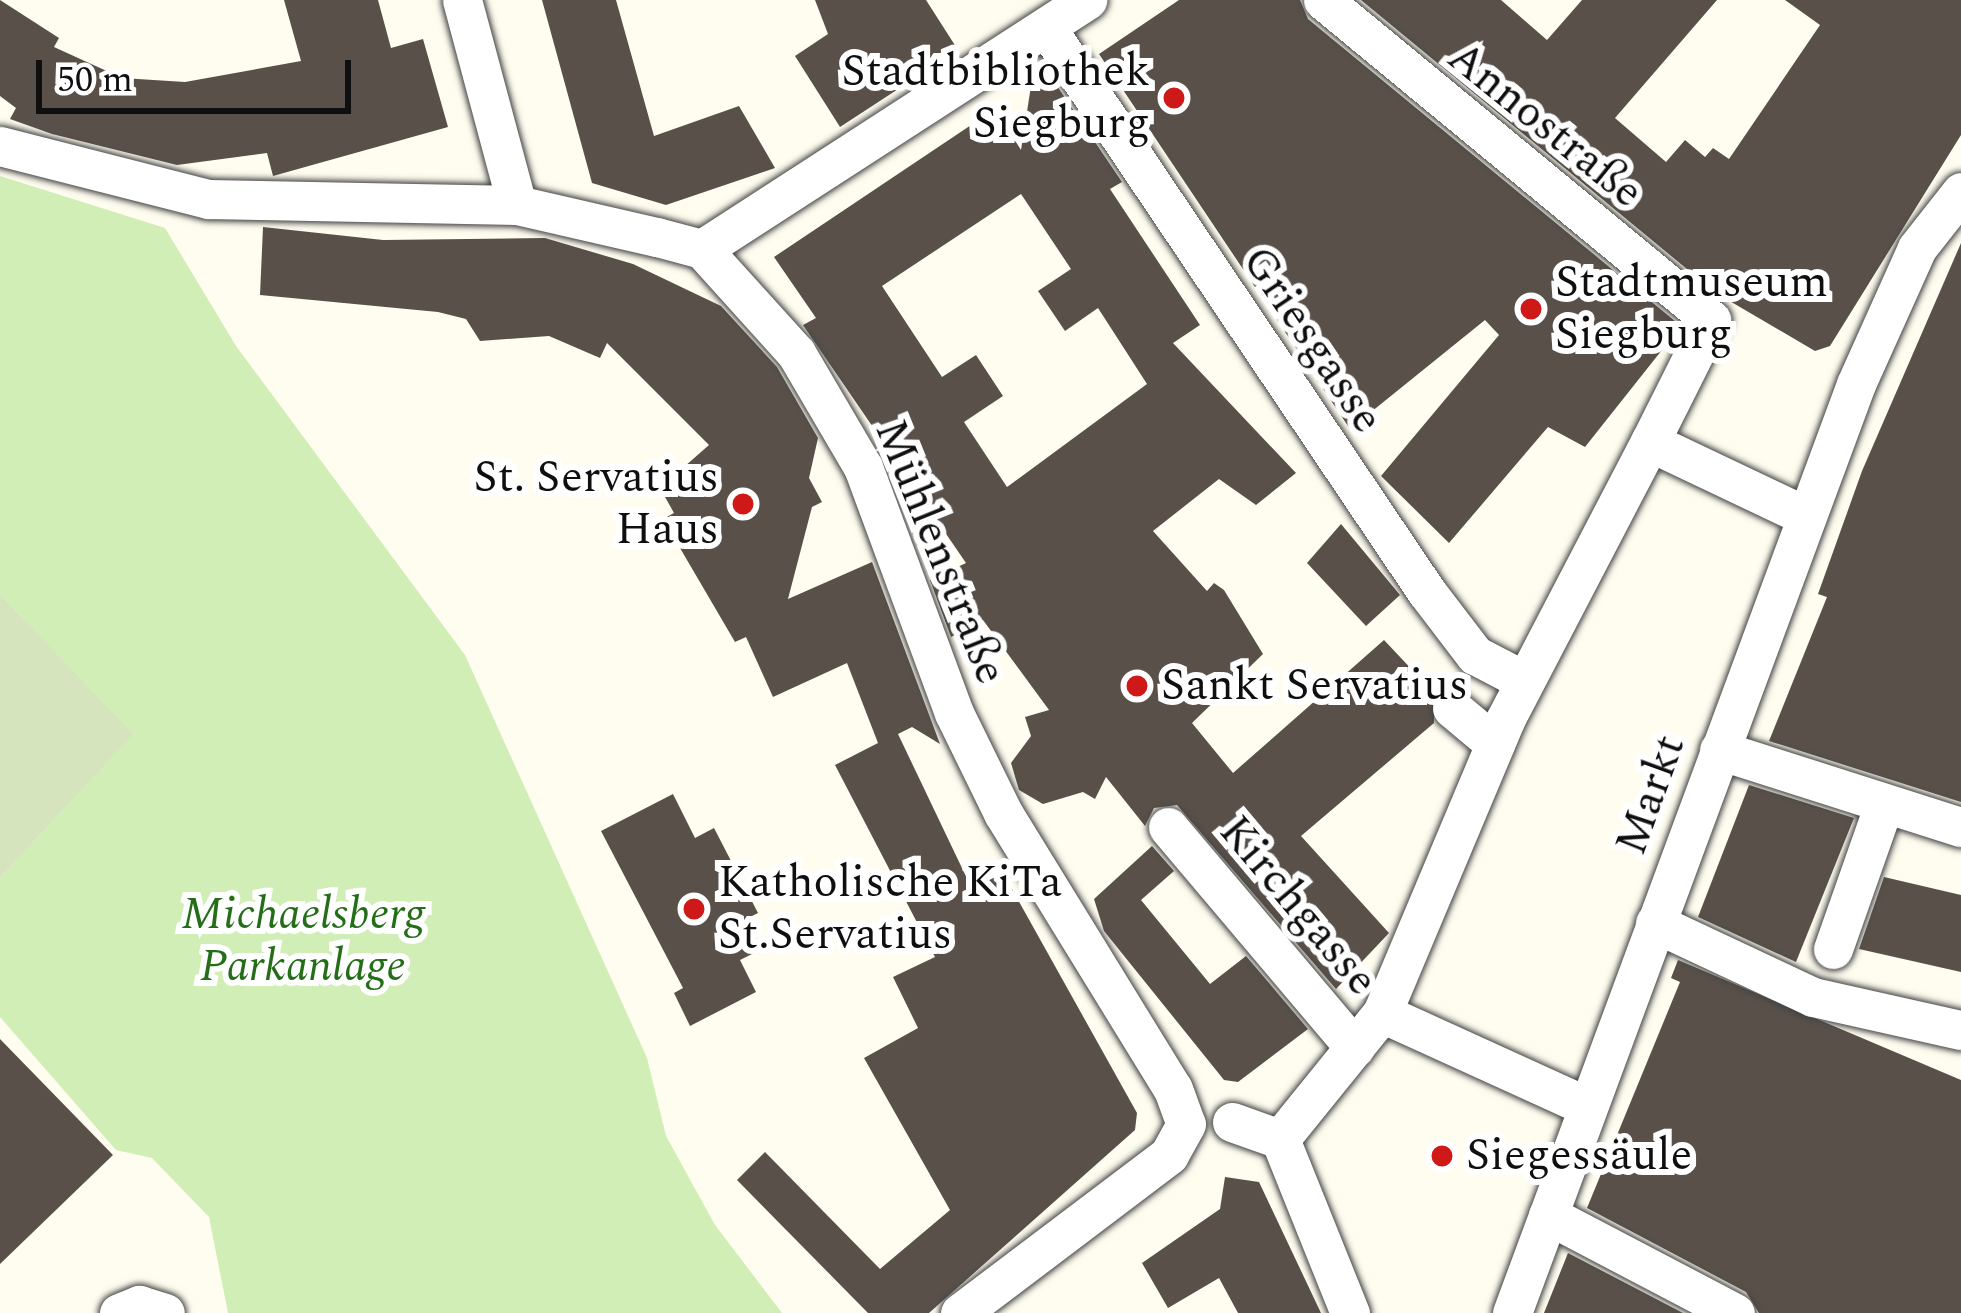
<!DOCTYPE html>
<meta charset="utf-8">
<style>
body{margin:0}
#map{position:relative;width:1961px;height:1313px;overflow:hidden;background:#fffdf0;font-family:Spectral,serif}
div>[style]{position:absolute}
.green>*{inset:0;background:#d0eeb5}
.cemetery>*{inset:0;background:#d6e4be}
.building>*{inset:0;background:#59504a}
.roads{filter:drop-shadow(0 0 3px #424242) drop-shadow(0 0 3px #424242)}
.minor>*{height:39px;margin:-19.5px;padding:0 19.5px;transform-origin:19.5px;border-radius:19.5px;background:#fff}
.dots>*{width:33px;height:33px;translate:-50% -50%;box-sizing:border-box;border:6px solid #fff;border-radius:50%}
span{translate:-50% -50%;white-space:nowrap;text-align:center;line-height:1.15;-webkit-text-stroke:12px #fff;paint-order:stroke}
.poi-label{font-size:45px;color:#0f0f0f}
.right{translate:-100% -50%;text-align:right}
.left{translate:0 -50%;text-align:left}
.street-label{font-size:45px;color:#0f0f0f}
.park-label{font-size:45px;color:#256e18;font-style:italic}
.scale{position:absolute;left:36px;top:60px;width:315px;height:54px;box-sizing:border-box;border:6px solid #0f0f0f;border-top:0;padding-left:15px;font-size:36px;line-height:42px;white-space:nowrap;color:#0f0f0f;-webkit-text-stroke:9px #fff;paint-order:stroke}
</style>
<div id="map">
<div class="green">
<div style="clip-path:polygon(0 176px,165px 228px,236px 346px,465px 655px,647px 1058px,666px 1136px,715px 1225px,782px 1313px,228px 1313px,209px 1217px,152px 1158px,116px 1150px,0 1017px,0 878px,132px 734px,0 594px)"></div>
</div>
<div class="cemetery">
<div style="clip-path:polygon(0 594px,133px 734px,0 878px)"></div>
</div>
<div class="building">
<div style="clip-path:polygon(0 0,59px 38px,54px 47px,122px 78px,185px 82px,301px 61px,284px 0,378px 0,391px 48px,423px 39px,448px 127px,273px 176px,267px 153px,177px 165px,52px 134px,10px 119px,16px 108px,0 96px)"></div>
<div style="clip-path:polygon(542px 0,616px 0,654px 136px,739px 106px,775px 168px,666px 205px,592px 183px)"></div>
<div style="clip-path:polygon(815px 0,926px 0,958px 50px,840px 127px,795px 56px,828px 34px)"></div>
<div style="clip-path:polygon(1179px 0,1300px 0,1308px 19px,1681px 326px,1585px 447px,1548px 427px,1449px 543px,1381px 476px,1499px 335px,1485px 320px,1350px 429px,1099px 54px)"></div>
<div style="clip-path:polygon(1361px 0,1501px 0,1547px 40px,1582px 0,1717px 0,1615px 118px,1666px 162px,1685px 140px,1705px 157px,1713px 148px,1729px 159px,1820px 25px,1785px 0,1961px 0,1961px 135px,1830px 346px,1815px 351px,1716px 293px)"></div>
<div style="clip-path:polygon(evenodd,1033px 73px,1051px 77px,1122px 182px,1110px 189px,1200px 325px,1173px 343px,1296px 473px,1256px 505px,1219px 479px,1153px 531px,1207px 591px,1214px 583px,1224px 590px,1263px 654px,1192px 723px,1233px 773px,1384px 640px,1434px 693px,1434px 723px,1301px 836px,1389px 933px,1336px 989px,1177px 805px,1154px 808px,1145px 826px,1106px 777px,1095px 799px,1083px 792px,1043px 804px,1019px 790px,1011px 763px,1031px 736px,1025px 717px,1049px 710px,983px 620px,951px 637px,930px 580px,966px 563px,803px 325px,816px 318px,774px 257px,995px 109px,1021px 150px,1033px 73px,1021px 194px,1071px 269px,1038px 291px,1065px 331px,1098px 308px,1147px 384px,1007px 487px,964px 422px,1003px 396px,976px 355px,942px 377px,882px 286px,1021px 194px)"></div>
<div style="clip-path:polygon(263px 227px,383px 240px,545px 238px,633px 264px,721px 306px,777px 367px,818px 438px,809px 478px,822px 502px,812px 507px,788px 599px,872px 562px,940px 744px,912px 727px,898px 734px,972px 889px,1003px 873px,1137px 1113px,1135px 1130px,929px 1313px,868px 1313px,737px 1180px,765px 1152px,880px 1269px,950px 1210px,864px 1058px,918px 1028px,893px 977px,935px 957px,835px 765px,878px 743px,847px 663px,773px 697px,746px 637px,735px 642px,663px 519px,674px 513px,660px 488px,709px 445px,607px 343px,600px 358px,549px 336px,480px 341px,466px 319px,438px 312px,260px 295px)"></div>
<div style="clip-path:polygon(1961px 243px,1961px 802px,1769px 741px,1827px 597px,1818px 594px,1862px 471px)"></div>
<div style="clip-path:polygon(1341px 524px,1400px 595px,1366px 626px,1307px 563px)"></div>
<div style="clip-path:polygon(1749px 785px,1854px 818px,1796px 962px,1698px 917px)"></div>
<div style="clip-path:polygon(673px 794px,695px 838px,714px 828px,758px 913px,746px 919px,762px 949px,740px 960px,756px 992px,690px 1026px,674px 993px,683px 988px,601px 831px)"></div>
<div style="clip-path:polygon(1152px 846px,1174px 871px,1141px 900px,1210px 984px,1246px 956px,1308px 1029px,1238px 1082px,1224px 1080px,1104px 931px,1094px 899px)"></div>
<div style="clip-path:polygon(1884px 877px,1961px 895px,1961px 972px,1859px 949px)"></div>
<div style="clip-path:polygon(1678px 960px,1961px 1080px,1961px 1313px,1759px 1313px,1746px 1292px,1587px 1208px,1680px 982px,1671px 978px)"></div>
<div style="clip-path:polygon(0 1039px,113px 1155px,0 1264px)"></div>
<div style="clip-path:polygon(1225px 1177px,1259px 1182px,1321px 1313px,1238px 1313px,1219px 1278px,1168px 1308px,1142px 1263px,1220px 1209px)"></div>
<div style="clip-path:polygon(1568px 1253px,1683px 1313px,1544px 1313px)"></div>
</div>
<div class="roads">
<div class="minor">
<div style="left:462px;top:0;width:212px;rotate:75deg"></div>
<div style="left:1323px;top:0;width:503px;rotate:39.51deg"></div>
<div style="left:1711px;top:320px;width:136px;rotate:116.6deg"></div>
<div style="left:1046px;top:27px;width:680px;rotate:56.03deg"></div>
<div style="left:1426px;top:591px;width:81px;rotate:52.6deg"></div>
<div style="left:1475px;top:655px;width:56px;rotate:27.5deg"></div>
<div style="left:0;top:146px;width:215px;rotate:14.3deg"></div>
<div style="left:208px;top:199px;width:309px;rotate:1.1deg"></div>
<div style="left:517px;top:205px;width:144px;rotate:12.9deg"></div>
<div style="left:657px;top:237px;width:47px;rotate:14.9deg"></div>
<div style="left:702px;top:249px;width:140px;rotate:47.9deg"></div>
<div style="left:796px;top:353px;width:132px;rotate:59.6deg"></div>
<div style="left:863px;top:467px;width:262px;rotate:69.7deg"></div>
<div style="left:954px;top:713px;width:111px;rotate:63.9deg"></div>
<div style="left:1003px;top:813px;width:324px;rotate:58.4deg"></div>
<div style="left:1173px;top:1089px;width:37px;rotate:70deg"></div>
<div style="left:1186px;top:1124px;width:35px;rotate:119deg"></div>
<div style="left:1169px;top:1155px;width:262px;rotate:142.9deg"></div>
<div style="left:702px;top:249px;width:459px;rotate:-32.9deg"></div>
<div style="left:1452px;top:708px;width:56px;rotate:39.9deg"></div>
<div style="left:1719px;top:750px;width:254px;rotate:17.7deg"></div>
<div style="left:1168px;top:827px;width:289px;rotate:49.8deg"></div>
<div style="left:1655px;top:923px;width:174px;rotate:25.1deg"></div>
<div style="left:1813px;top:997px;width:152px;rotate:12.6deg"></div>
<div style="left:1833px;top:949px;width:151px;rotate:-70.6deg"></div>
<div style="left:1382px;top:1013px;width:226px;rotate:24.5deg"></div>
<div style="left:1232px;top:1122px;width:51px;rotate:19.5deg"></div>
<div style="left:1280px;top:1139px;width:188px;rotate:68.1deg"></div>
<div style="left:1280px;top:1139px;width:162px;rotate:-51deg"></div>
<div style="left:1382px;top:1013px;width:318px;rotate:-67.2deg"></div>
<div style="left:1505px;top:720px;width:314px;rotate:-62.5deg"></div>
<div style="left:1650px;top:442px;width:173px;rotate:25.4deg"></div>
<div style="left:1548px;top:1215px;width:211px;rotate:27.7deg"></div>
<div style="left:119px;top:1313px;width:22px;rotate:-22deg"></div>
<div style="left:139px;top:1305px;width:27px;rotate:17deg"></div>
<div style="left:1512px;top:1313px;width:991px;rotate:-69.68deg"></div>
<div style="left:1856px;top:384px;width:149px;rotate:-65.8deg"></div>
<div style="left:1917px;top:248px;width:71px;rotate:-51.8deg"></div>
</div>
</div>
<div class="dots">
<div style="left:1174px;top:98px;background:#ce1918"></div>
<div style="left:1531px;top:309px;background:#ce1918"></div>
<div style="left:743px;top:504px;background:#ce1918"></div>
<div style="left:1137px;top:686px;background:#ce1918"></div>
<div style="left:694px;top:909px;background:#ce1918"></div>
<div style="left:1442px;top:1156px;background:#ce1918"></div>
</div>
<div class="poi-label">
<span class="right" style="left:1150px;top:98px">Stadtbibliothek<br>Siegburg</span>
<span class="left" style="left:1555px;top:309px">Stadtmuseum<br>Siegburg</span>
<span class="right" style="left:719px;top:504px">St. Servatius<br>Haus</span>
<span class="left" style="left:1161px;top:686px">Sankt Servatius</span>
<span class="left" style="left:718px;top:909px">Katholische KiTa<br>St.Servatius</span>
<span class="left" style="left:1466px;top:1156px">Siegessäule</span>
</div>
<div class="street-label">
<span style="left:1545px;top:125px;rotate:39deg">Annostraße</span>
<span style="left:1312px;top:340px;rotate:56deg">Griesgasse</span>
<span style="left:940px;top:552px;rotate:68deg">Mühlenstraße</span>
<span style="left:1651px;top:795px;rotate:-70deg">Markt</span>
<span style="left:1298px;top:906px;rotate:50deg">Kirchgasse</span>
</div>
<div class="park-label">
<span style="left:303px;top:941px">Michaelsberg<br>Parkanlage</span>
</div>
<div class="scale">50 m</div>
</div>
